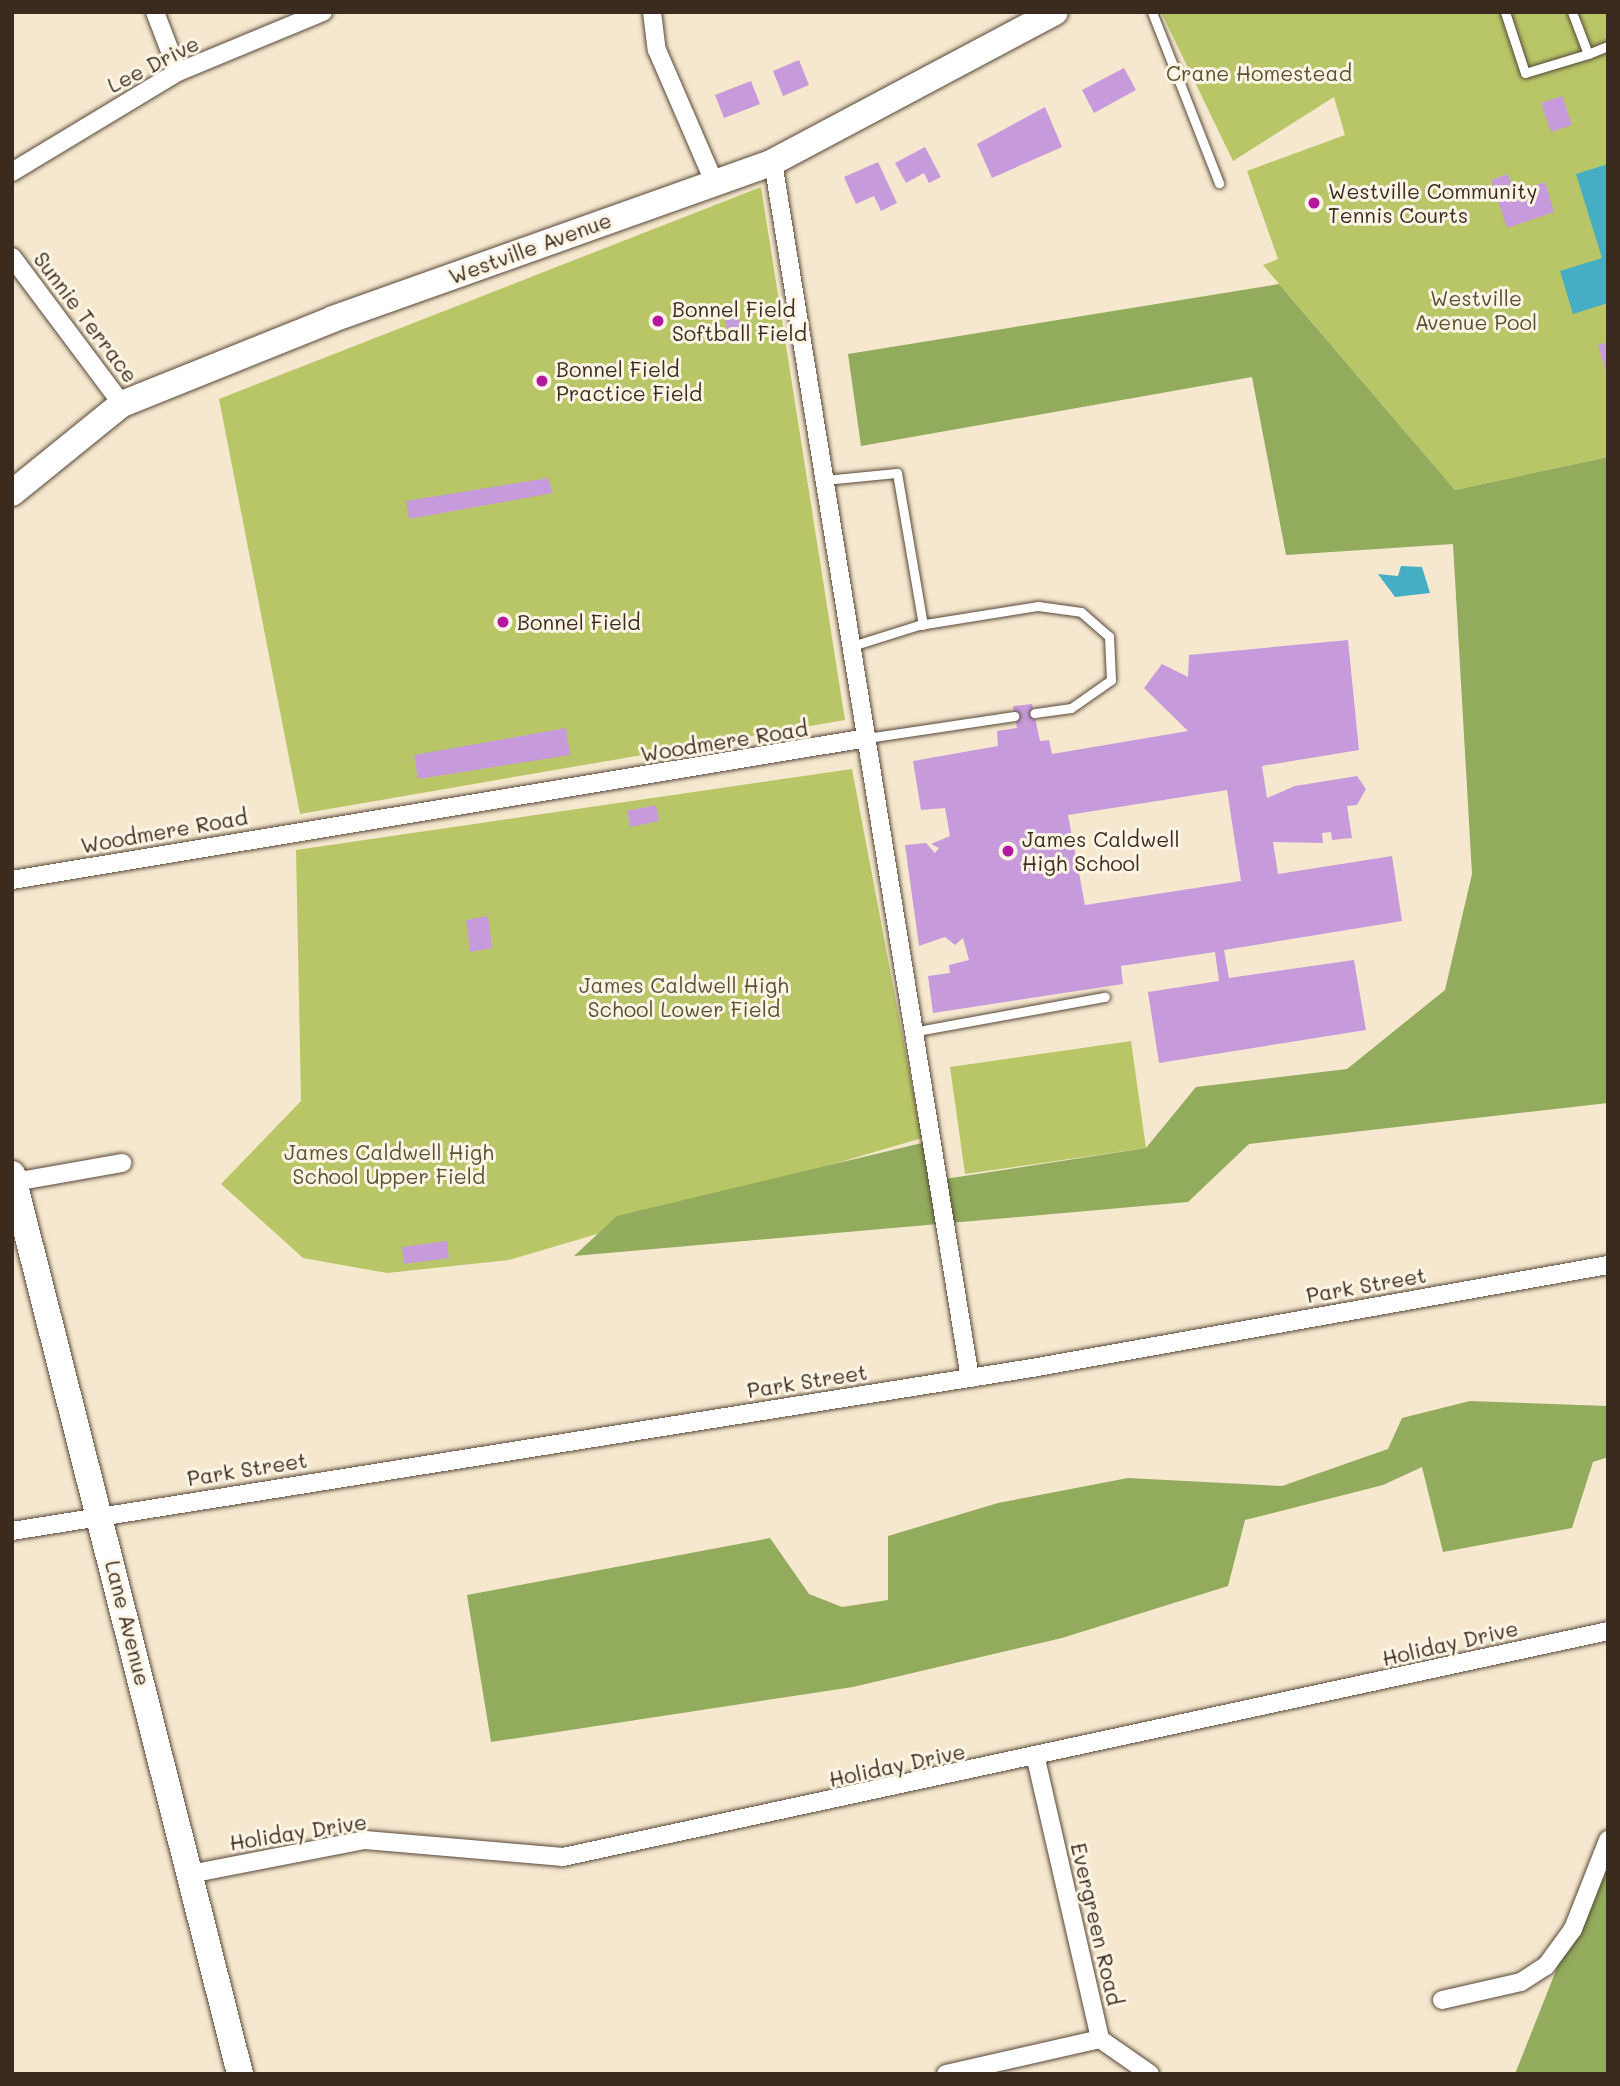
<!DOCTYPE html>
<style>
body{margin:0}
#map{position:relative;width:1620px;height:2086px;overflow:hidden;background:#f5e8ce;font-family:Mali,sans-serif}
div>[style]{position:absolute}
.green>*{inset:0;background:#b9c668}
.forest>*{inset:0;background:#92ab5c}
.water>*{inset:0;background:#45aec4}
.building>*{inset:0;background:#c79bdb}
.roads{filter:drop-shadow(0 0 2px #574638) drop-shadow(0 0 2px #574638)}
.lane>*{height:9px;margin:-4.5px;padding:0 4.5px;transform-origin:4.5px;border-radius:4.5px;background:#fff}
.street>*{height:18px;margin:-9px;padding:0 9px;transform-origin:9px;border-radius:9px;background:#fff}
.secondary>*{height:26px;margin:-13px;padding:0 13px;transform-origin:13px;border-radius:13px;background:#fff}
.dots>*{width:19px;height:19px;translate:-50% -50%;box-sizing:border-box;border:4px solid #fcf5e5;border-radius:50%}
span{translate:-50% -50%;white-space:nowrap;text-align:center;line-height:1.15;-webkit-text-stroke:6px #fcf5e5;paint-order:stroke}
.street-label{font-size:21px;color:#3b2a1e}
.park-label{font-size:21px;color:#5a5130}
.poi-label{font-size:21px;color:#3b2a1e}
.left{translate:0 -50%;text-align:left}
.frame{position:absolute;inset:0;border:14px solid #3b2a1e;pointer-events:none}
</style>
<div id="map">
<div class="green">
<div style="clip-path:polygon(1161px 12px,1608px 12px,1608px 457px,1455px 490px,1263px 265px,1278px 259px,1247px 171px,1345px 135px,1334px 97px,1233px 161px)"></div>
<div style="clip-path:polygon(761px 187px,845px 720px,300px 814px,219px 399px)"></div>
<div style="clip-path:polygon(852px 769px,922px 1138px,509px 1260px,387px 1273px,303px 1258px,221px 1184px,301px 1101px,296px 850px)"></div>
<div style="clip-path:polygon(1131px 1041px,1146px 1148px,965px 1174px,950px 1067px)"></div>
</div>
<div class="forest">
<div style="clip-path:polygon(1279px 284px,1455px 490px,1608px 457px,1608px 1103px,1249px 1144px,1188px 1202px,574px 1256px,617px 1216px,926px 1142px,932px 1181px,1146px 1148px,1196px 1087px,1347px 1069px,1445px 990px,1472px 874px,1453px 544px,1286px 555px,1252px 377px,861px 446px,848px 354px)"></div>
<div style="clip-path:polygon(1470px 1401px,1608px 1406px,1608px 1457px,1593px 1462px,1572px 1528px,1443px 1552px,1422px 1467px,1383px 1485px,1245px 1520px,1228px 1586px,1062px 1638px,853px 1687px,491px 1742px,467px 1595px,770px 1538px,809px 1594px,842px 1607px,888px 1600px,888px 1536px,998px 1503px,1128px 1478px,1282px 1486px,1388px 1449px,1402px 1418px)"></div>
<div style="clip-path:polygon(1608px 1839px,1608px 2074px,1515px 2074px)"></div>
</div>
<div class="water">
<div style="clip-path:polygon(1608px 164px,1608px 303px,1573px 314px,1560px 271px,1602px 258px,1576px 174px)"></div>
<div style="clip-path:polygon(1401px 566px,1422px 567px,1430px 593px,1395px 597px,1378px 574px,1398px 576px)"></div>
</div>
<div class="building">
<div style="clip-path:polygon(799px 60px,809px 85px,783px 96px,773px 71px)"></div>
<div style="clip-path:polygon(1124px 68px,1136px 90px,1094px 113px,1082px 90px)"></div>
<div style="clip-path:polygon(751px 81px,760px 104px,724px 118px,715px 95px)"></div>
<div style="clip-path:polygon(1562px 96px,1572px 125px,1551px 132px,1541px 103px)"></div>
<div style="clip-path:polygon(1045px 107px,1062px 147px,992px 178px,977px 144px)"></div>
<div style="clip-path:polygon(925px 147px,941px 177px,929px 183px,924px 173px,906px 183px,895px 163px)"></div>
<div style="clip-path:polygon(878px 162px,897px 203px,881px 211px,874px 196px,856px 204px,844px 177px)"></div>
<div style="clip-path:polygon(1508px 174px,1514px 192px,1545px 182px,1554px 212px,1507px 228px,1491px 180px)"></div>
<div style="clip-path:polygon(738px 309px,742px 339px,729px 340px,724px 312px)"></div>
<div style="clip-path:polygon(1608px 342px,1608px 375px,1607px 375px,1598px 345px)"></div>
<div style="clip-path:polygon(548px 478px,553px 493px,409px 519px,406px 501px)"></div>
<div style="clip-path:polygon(evenodd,1348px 640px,1359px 750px,1262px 766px,1267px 798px,1295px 786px,1357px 776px,1366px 789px,1357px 805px,1347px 806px,1352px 838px,1332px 840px,1331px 832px,1322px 833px,1323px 843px,1273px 842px,1278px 874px,1392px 856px,1402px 921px,1224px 950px,1229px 978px,1354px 960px,1366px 1030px,1159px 1063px,1148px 992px,1219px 981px,1215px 952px,1121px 966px,1123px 984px,933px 1013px,928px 976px,950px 973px,949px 965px,969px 960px,963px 938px,955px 945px,945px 937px,919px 946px,905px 845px,926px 843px,935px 853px,939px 848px,931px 844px,950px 836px,945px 808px,921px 810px,913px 761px,998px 746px,997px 731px,1017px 728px,1013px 706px,1032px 704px,1040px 741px,1049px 740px,1052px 754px,1188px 731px,1144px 688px,1162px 664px,1188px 677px,1189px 655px,1348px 640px,1227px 790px,1241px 881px,1085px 905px,1068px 815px,1227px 790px)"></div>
<div style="clip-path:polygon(566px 728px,570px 755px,418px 779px,414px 755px)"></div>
<div style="clip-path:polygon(656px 805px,659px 821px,630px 827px,627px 811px)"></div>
<div style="clip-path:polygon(488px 916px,492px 948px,470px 952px,466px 920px)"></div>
<div style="clip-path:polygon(447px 1241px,449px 1258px,404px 1264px,402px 1247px)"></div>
</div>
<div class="roads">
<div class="lane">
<div style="left:1152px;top:12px;width:184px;rotate:68.6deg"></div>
<div style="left:1505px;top:12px;width:64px;rotate:71.8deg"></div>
<div style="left:1525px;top:73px;width:66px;rotate:-16.8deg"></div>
<div style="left:1572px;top:12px;width:45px;rotate:69.1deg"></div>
<div style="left:1588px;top:54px;width:22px;rotate:-22deg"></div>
<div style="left:824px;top:480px;width:73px;rotate:-5.5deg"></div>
<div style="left:897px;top:473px;width:154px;rotate:80.3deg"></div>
<div style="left:852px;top:646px;width:70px;rotate:-17.4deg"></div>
<div style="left:919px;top:625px;width:121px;rotate:-9.1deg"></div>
<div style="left:1038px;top:606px;width:43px;rotate:7.9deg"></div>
<div style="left:1081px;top:612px;width:37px;rotate:41deg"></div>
<div style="left:1109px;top:636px;width:44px;rotate:87.4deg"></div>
<div style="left:1111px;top:680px;width:49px;rotate:145deg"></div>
<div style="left:1071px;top:708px;width:37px;rotate:172deg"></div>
<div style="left:867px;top:738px;width:149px;rotate:-8.5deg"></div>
<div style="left:917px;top:1031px;width:191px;rotate:-10.3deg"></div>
</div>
<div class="street">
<div style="left:155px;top:12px;width:64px;rotate:69deg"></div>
<div style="left:652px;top:12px;width:38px;rotate:83deg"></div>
<div style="left:657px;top:50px;width:144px;rotate:66.6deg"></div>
<div style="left:773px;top:162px;width:1232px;rotate:80.8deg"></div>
<div style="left:12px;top:172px;width:194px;rotate:-31.1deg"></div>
<div style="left:178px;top:72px;width:157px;rotate:-22.5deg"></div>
<div style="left:12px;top:257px;width:184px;rotate:53.2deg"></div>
<div style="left:12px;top:880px;width:867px;rotate:-9.43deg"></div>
<div style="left:14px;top:1182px;width:110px;rotate:-10deg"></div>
<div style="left:12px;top:1531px;width:1033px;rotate:-9.08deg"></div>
<div style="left:1032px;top:1368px;width:585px;rotate:-10.14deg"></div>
<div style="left:1036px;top:1759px;width:287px;rotate:77.1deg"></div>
<div style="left:1100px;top:2039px;width:61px;rotate:35deg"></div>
<div style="left:190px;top:1874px;width:178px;rotate:-11deg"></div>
<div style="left:365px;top:1840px;width:199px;rotate:4.9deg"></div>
<div style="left:563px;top:1857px;width:1069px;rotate:-12.2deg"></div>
<div style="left:1442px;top:2000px;width:81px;rotate:-12.8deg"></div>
<div style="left:1521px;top:1982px;width:30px;rotate:-33deg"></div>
<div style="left:1546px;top:1966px;width:46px;rotate:-53.9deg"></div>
<div style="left:1573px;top:1929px;width:96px;rotate:-68.5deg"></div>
<div style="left:946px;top:2074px;width:158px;rotate:-12.8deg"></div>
</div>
<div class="secondary">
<div style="left:12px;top:493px;width:141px;rotate:-39deg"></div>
<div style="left:122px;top:404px;width:227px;rotate:-21.9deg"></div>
<div style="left:333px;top:319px;width:467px;rotate:-19.6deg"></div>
<div style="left:773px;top:162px;width:319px;rotate:-28deg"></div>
<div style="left:12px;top:1174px;width:928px;rotate:75.78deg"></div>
</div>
</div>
<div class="dots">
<div style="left:1314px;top:203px;background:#b5179e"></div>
<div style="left:658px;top:321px;background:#b5179e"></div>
<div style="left:542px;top:381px;background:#b5179e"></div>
<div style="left:503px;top:622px;background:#b5179e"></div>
<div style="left:1008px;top:851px;background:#b5179e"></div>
</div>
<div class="street-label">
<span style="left:153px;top:64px;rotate:-27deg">Lee Drive</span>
<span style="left:530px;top:248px;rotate:-20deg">Westville Avenue</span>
<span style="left:86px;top:317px;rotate:53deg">Sunnie Terrace</span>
<span style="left:724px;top:741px;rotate:-9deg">Woodmere Road</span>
<span style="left:164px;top:831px;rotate:-10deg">Woodmere Road</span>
<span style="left:1366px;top:1285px;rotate:-10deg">Park Street</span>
<span style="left:807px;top:1381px;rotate:-9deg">Park Street</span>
<span style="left:247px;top:1469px;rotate:-9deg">Park Street</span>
<span style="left:128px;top:1623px;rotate:76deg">Lane Avenue</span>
<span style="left:1450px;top:1643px;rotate:-13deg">Holiday Drive</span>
<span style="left:897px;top:1765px;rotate:-12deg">Holiday Drive</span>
<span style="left:298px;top:1832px;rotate:-9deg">Holiday Drive</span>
<span style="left:1097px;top:1924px;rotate:77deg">Evergreen Road</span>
</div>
<div class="park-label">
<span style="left:1259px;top:73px">Crane Homestead</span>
<span style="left:1476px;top:310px">Westville<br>Avenue Pool</span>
<span style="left:684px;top:997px">James Caldwell High<br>School Lower Field</span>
<span style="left:389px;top:1164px">James Caldwell High<br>School Upper Field</span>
</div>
<div class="poi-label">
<span class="left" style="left:1328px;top:203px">Westville Community<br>Tennis Courts</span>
<span class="left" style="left:672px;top:321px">Bonnel Field<br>Softball Field</span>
<span class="left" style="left:556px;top:381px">Bonnel Field<br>Practice Field</span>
<span class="left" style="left:517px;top:622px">Bonnel Field</span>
<span class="left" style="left:1022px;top:851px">James Caldwell<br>High School</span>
</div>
<div class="frame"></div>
</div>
